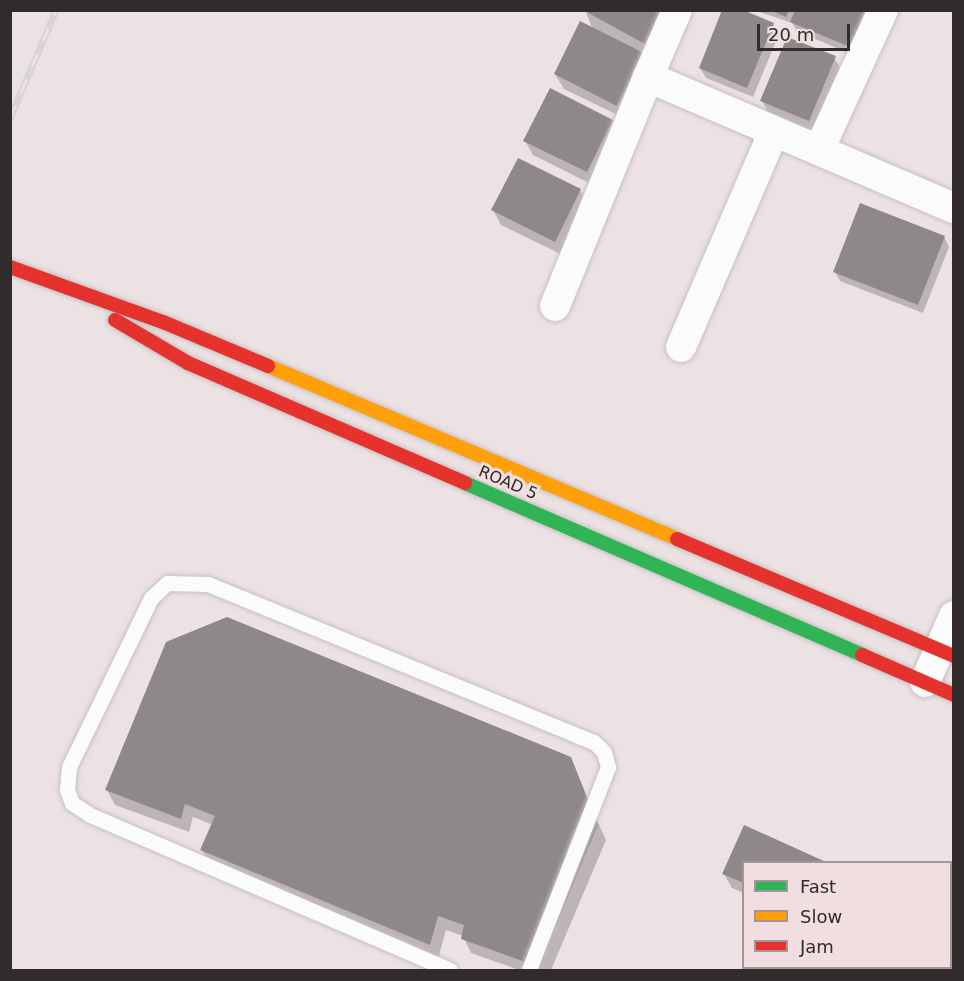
<!DOCTYPE html>
<style>
body{margin:0}
#map{position:relative;width:964px;height:981px;overflow:hidden;background:#ece2e4;font-family:"DejaVu Sans",sans-serif}
div>[style]{position:absolute}
.shadow>*{inset:0;background:#0003}
.building>*{inset:0;background:#8f8889}
.roads{filter:drop-shadow(0 0 2px #c6bfc0) drop-shadow(0 0 2px #c6bfc0)}
.lane>*{height:15px;margin:-7.5px;padding:0 7.5px;transform-origin:7.5px;border-radius:7.5px;background:#fcfbfb}
.street>*{height:30px;margin:-15px;padding:0 15px;transform-origin:15px;border-radius:15px;background:#fcfbfb}
.fast>*{height:14px;margin:-7px;padding:0 7px;transform-origin:7px;border-radius:7px;background:#30b455}
.slow>*{height:14px;margin:-7px;padding:0 7px;transform-origin:7px;border-radius:7px;background:#ff9f0a}
.jam>*{height:14px;margin:-7px;padding:0 7px;transform-origin:7px;border-radius:7px;background:#e5322d}
.rail>*{height:7px;margin-top:-3.5px;transform-origin:0;background:repeating-linear-gradient(90deg,#f0dee0 0 14px,#d7d4d5 0 28px);box-sizing:border-box;border-block:2px solid #d7d4d5}
span{translate:-50% -50%;white-space:nowrap;text-align:center;line-height:1.15;-webkit-text-stroke:6px #f0dee0;paint-order:stroke}
.street-label{font-size:16px;color:#322b2b}
.frame{position:absolute;inset:0;border:12px solid #322b2b;pointer-events:none}
.legend{position:absolute;left:742px;top:861px;width:210px;height:108px;box-sizing:border-box;background:#f0dee0;border:2px solid #a49698;margin:0;padding:8px 10px;list-style:none;font-size:18px;color:#322b2b}
.legend li{display:flex;align-items:center;gap:12px;height:30px}
.legend b{width:30px;border:2px solid #a49698}
.scale{position:absolute;left:757px;top:24px;width:93px;height:27px;box-sizing:border-box;border:3px solid #322b2b;border-top:0;padding-left:8px;font-size:18px;line-height:21px;white-space:nowrap;color:#322b2b;-webkit-text-stroke:4px #f0dee0;paint-order:stroke}
</style>
<div id="map">
<div class="shadow">
<div style="clip-path:polygon(585px 10px,678px 10px,654px 58px,641px 52px,651px 68px,626px 119px,564px 89px,555px 74px,593px 30px)"></div>
<div style="clip-path:polygon(754px 10px,868px 10px,855px 56px,797px 31px,792px 23px)"></div>
<div style="clip-path:polygon(773px 24px,779px 34px,753px 97px,706px 78px,700px 68px)"></div>
<div style="clip-path:polygon(834px 58px,843px 72px,817px 135px,770px 116px,762px 101px)"></div>
<div style="clip-path:polygon(612px 121px,620px 135px,595px 186px,533px 155px,525px 141px)"></div>
<div style="clip-path:polygon(580px 190px,588px 204px,563px 255px,501px 225px,493px 210px)"></div>
<div style="clip-path:polygon(944px 237px,949px 247px,923px 313px,840px 281px,835px 272px)"></div>
<div style="clip-path:polygon(570px 759px,606px 840px,551px 970px,519px 970px,471px 953px,463px 936px,446px 930px,438px 959px,210px 865px,202px 850px,213px 825px,193px 817px,189px 832px,115px 805px,107px 790px)"></div>
<div style="clip-path:polygon(745px 827px,822px 862px,744px 862px,744px 893px,732px 888px,724px 874px)"></div>
<div style="clip-path:polygon(950px 924px,954px 926px,950px 954px)"></div>
<div style="clip-path:polygon(878px 968px,944px 968px,876px 970px)"></div>
</div>
<div class="building">
<div style="clip-path:polygon(583px 10px,662px 10px,645px 44px)"></div>
<div style="clip-path:polygon(722px 10px,743px 10px,774px 23px,747px 88px,699px 68px)"></div>
<div style="clip-path:polygon(770px 10px,789px 10px,786px 17px)"></div>
<div style="clip-path:polygon(795px 10px,865px 10px,850px 47px,790px 22px)"></div>
<div style="clip-path:polygon(580px 21px,644px 53px,617px 106px,554px 74px)"></div>
<div style="clip-path:polygon(787px 37px,836px 56px,809px 121px,760px 101px)"></div>
<div style="clip-path:polygon(550px 88px,613px 120px,587px 172px,523px 141px)"></div>
<div style="clip-path:polygon(518px 158px,581px 189px,555px 242px,491px 210px)"></div>
<div style="clip-path:polygon(860px 203px,945px 236px,918px 305px,833px 272px)"></div>
<div style="clip-path:polygon(227px 617px,571px 757px,598px 825px,539px 967px,461px 939px,464px 925px,438px 916px,430px 945px,200px 850px,215px 816px,185px 804px,181px 819px,105px 790px,166px 642px)"></div>
<div style="clip-path:polygon(744px 825px,826px 862px,744px 862px,744px 883px,722px 874px)"></div>
<div style="clip-path:polygon(876px 968px,935px 968px,875px 970px)"></div>
</div>
<div class="roads">
<div class="lane">
<div style="left:950px;top:918px;width:4px;rotate:14deg"></div>
<div style="left:950px;top:964px;width:8px;rotate:-60deg"></div>
<div style="left:450px;top:970px;width:392px;rotate:-156.7deg"></div>
<div style="left:90px;top:815px;width:22px;rotate:-146deg"></div>
<div style="left:72px;top:803px;width:14px;rotate:-111deg"></div>
<div style="left:67px;top:790px;width:23px;rotate:-85deg"></div>
<div style="left:69px;top:767px;width:188px;rotate:-64.1deg"></div>
<div style="left:151px;top:598px;width:22px;rotate:-43deg"></div>
<div style="left:167px;top:583px;width:41px;rotate:1.4deg"></div>
<div style="left:208px;top:584px;width:417px;rotate:22.3deg"></div>
<div style="left:594px;top:742px;width:14px;rotate:45deg"></div>
<div style="left:604px;top:752px;width:16px;rotate:75deg"></div>
<div style="left:608px;top:767px;width:218px;rotate:111.3deg"></div>
</div>
<div class="street">
<div style="left:648px;top:77px;width:73px;rotate:-66.6deg"></div>
<div style="left:819px;top:150px;width:154px;rotate:-65.4deg"></div>
<div style="left:555px;top:306px;width:247px;rotate:-67.9deg"></div>
<div style="left:648px;top:77px;width:333px;rotate:23.2deg"></div>
<div style="left:681px;top:347px;width:235px;rotate:-66.7deg"></div>
<div style="left:925px;top:682px;width:72px;rotate:-66.3deg"></div>
</div>
<div class="fast">
<div style="left:465px;top:483px;width:433px;rotate:23.4deg"></div>
</div>
<div class="slow">
<div style="left:268px;top:366px;width:444px;rotate:22.9deg"></div>
</div>
<div class="jam">
<div style="left:10px;top:267px;width:163px;rotate:19.8deg"></div>
<div style="left:163px;top:322px;width:114px;rotate:22.7deg"></div>
<div style="left:115px;top:320px;width:85px;rotate:30.5deg"></div>
<div style="left:188px;top:363px;width:302px;rotate:23.4deg"></div>
<div style="left:677px;top:539px;width:301px;rotate:22.9deg"></div>
<div style="left:862px;top:655px;width:100px;rotate:23.5deg"></div>
</div>
</div>
<div class="rail">
<div style="left:10px;top:118px;width:117px;rotate:-66.9deg"></div>
</div>
<div class="street-label">
<span style="left:508px;top:483px;rotate:23deg">ROAD 5</span>
</div>
<div class="frame"></div>
<ul class="legend">
<li><b style="height:8px;background:#30b455"></b>Fast</li>
<li><b style="height:8px;background:#ff9f0a"></b>Slow</li>
<li><b style="height:8px;background:#e5322d"></b>Jam</li>
</ul>
<div class="scale">20 m</div>
</div>
